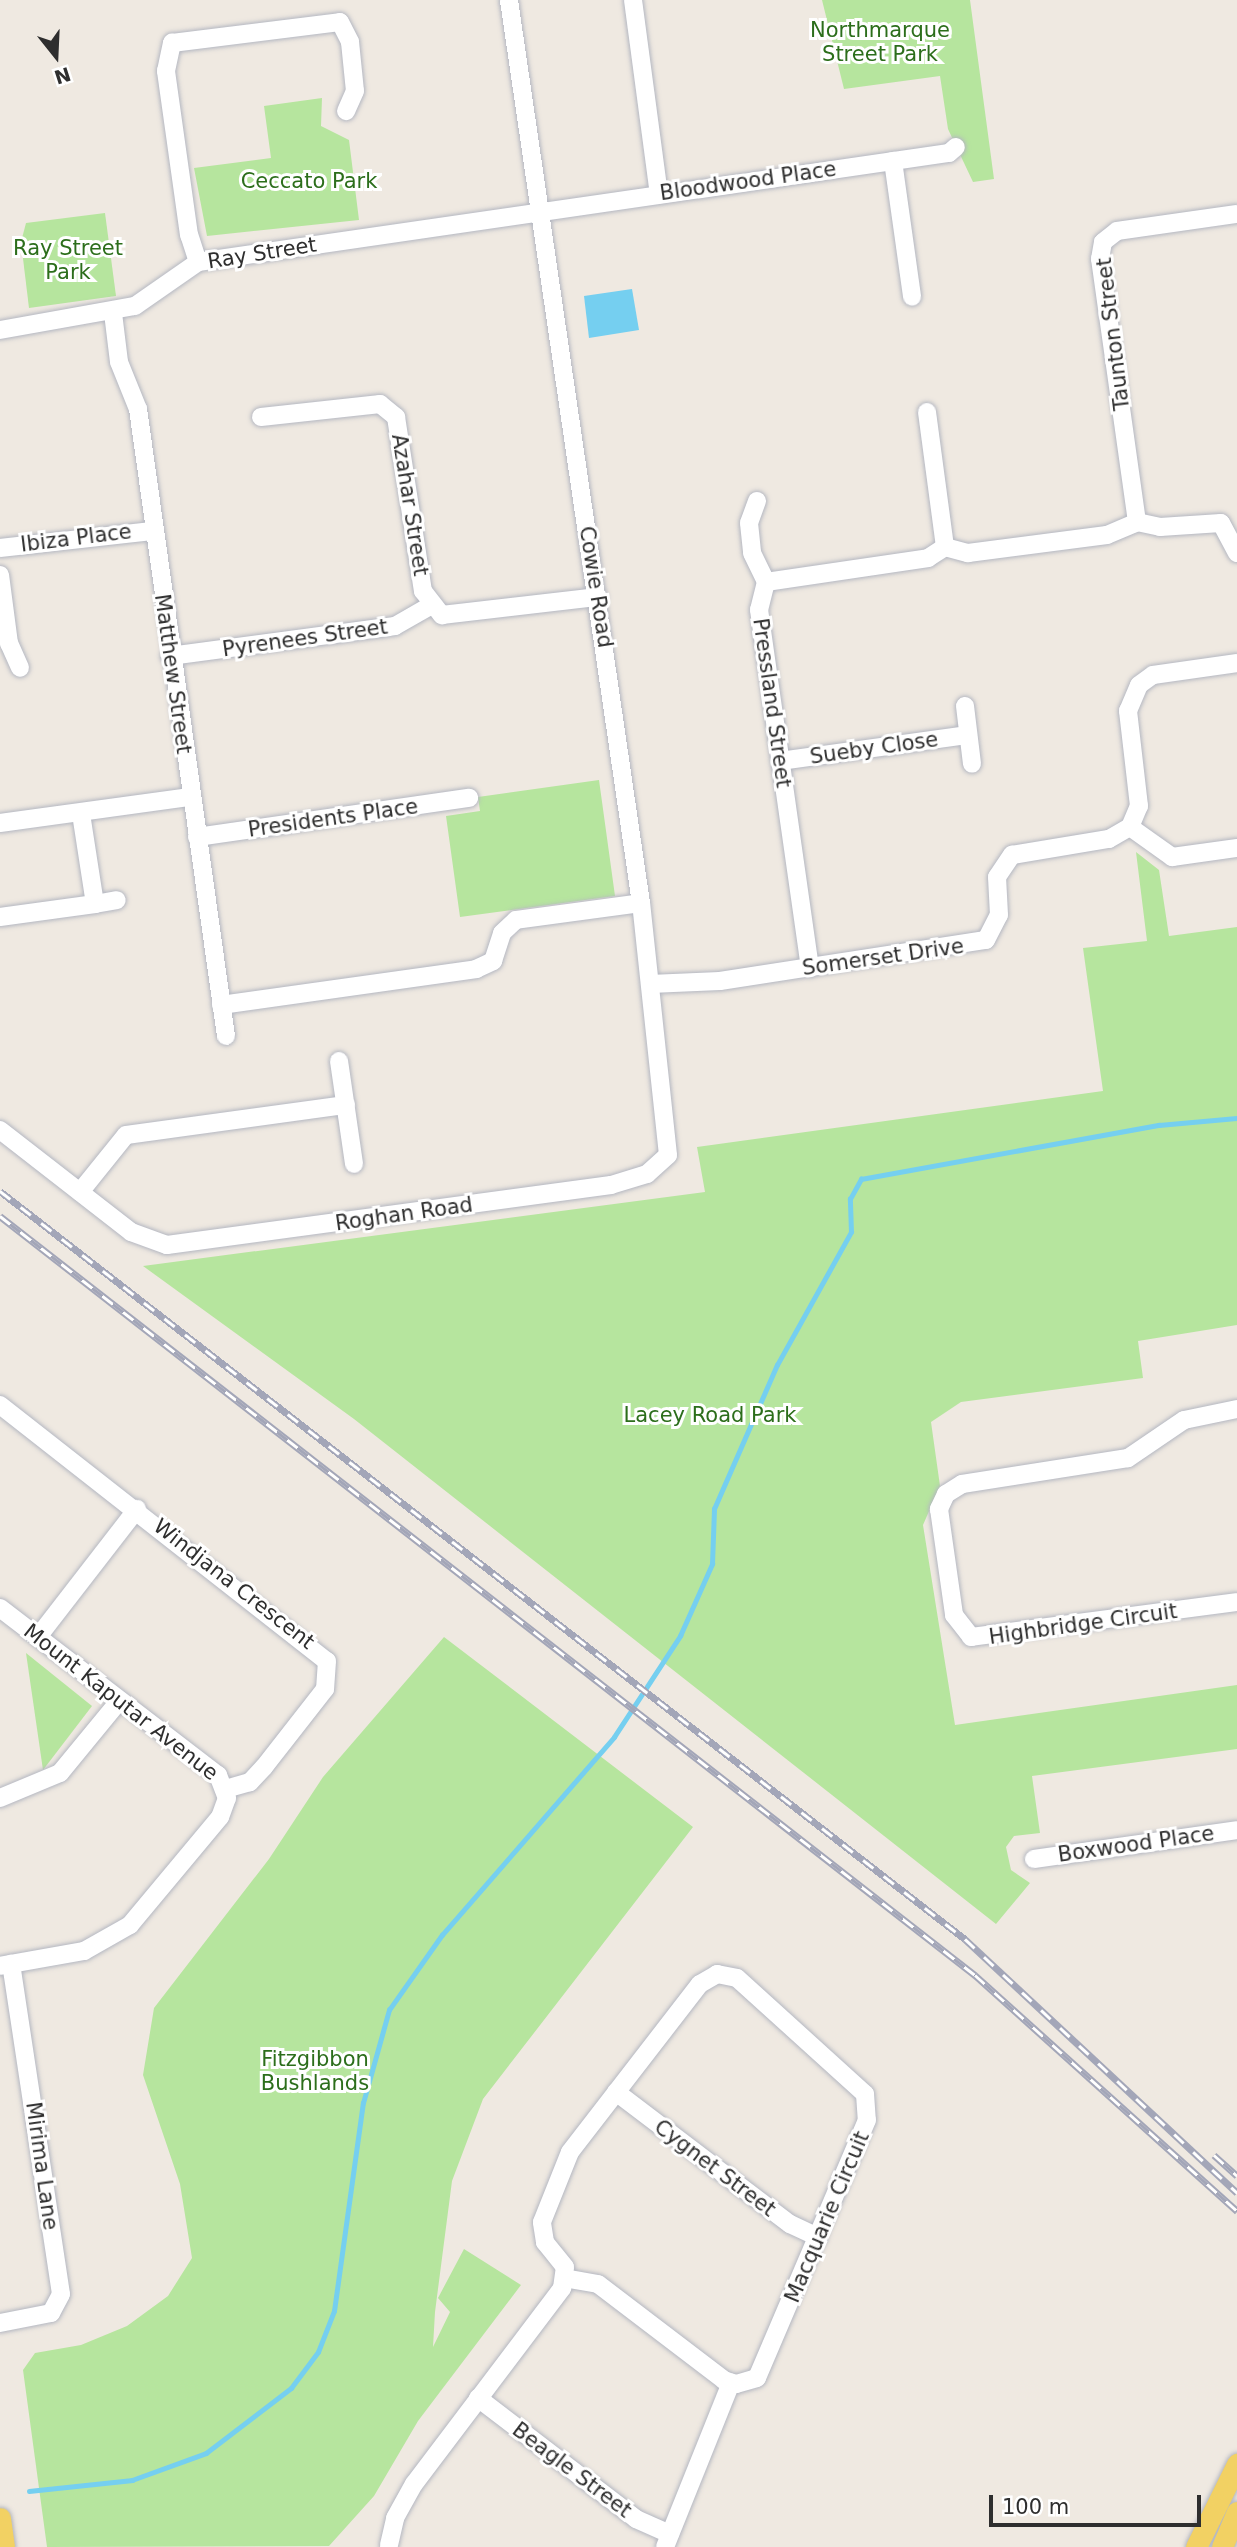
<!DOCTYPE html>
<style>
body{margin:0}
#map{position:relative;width:1237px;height:2547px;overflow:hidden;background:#efe9e1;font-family:"DejaVu Sans",sans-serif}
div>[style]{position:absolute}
.green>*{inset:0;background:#b6e59e}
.water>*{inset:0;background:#75cff0}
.stream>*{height:4.5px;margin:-2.25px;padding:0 2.25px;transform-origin:2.25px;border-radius:2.25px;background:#75cff0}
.roads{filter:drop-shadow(0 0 2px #b4b7c1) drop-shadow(0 0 2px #b4b7c1)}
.minor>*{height:18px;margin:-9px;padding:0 9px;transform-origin:9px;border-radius:9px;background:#fff}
.major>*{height:21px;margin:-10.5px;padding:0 10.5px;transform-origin:10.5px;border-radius:10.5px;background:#f2d163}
.rail>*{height:7px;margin-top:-3.5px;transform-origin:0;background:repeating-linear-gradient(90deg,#fff 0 13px,#a3a6b8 0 26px);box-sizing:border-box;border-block:2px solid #a3a6b8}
span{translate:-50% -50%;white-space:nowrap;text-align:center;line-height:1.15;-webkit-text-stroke:6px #fff;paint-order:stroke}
.park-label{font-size:21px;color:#2c6e1b}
.street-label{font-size:21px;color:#2e2e2e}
.north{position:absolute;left:21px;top:21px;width:70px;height:70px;-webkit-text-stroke:5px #fff;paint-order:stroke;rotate:162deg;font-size:19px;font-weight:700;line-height:28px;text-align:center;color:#2e2e2e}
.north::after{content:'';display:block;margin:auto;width:24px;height:32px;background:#2e2e2e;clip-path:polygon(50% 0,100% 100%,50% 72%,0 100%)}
.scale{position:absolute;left:989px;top:2495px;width:212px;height:32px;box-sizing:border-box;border:4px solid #2e2e2e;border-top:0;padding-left:9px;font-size:21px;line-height:24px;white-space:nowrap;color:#2e2e2e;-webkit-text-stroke:5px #fff;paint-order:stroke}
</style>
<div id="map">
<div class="green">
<div style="clip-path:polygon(822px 0,970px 0,994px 179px,973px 182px,948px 129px,940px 76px,844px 89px)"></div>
<div style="clip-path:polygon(322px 98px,321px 126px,349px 140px,359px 220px,207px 236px,194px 168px,271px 158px,264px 106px)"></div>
<div style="clip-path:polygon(105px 213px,116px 296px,29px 308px,21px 242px,26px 223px)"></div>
<div style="clip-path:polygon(599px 780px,615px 896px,460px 917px,446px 816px,480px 811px,478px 797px)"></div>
<div style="clip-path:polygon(1136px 852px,1159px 870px,1169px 936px,1237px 927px,1237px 1325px,1138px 1341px,1143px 1378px,961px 1402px,931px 1422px,940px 1486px,923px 1525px,955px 1725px,1237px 1685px,1237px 1749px,1032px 1776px,1040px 1833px,1014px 1836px,1006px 1847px,1011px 1870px,1030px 1883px,996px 1924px,354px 1419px,143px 1266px,705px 1192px,697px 1147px,1103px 1091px,1083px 948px,1147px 941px)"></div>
<div style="clip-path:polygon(444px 1637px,693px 1827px,483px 2099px,452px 2181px,435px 2312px,433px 2347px,450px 2312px,438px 2298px,464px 2249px,521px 2285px,418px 2421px,374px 2496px,329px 2546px,47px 2547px,23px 2370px,35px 2353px,81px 2345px,127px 2326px,168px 2296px,192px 2258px,180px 2184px,143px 2075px,154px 2008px,269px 1859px,323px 1777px)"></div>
<div style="clip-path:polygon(26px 1653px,92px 1706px,43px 1770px)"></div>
</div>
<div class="water">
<div style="clip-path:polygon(632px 289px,639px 330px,589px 338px,584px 296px)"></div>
</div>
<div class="stream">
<div style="left:29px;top:2491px;width:104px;rotate:-6.1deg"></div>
<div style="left:132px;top:2480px;width:79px;rotate:-20deg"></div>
<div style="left:206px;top:2453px;width:107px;rotate:-37.4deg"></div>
<div style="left:291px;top:2388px;width:45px;rotate:-53.1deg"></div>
<div style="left:318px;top:2352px;width:44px;rotate:-68.7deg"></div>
<div style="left:334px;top:2311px;width:210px;rotate:-82.1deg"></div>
<div style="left:363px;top:2103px;width:97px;rotate:-74.4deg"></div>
<div style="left:389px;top:2010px;width:92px;rotate:-54.8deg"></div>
<div style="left:442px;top:1935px;width:262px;rotate:-49deg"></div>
<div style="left:614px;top:1737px;width:121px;rotate:-56.8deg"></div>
<div style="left:680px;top:1636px;width:79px;rotate:-66deg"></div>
<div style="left:712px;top:1564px;width:55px;rotate:-87.9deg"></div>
<div style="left:714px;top:1509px;width:157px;rotate:-66.4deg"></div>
<div style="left:777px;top:1365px;width:152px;rotate:-60.9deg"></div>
<div style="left:851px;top:1232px;width:33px;rotate:-92deg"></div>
<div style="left:850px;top:1199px;width:23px;rotate:-61deg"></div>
<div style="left:861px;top:1179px;width:303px;rotate:-10.3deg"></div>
<div style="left:1159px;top:1125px;width:78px;rotate:-5.1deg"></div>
</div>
<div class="roads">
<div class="minor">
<div style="left:633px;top:0;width:196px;rotate:82.4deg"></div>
<div style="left:893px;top:161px;width:137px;rotate:82deg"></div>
<div style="left:198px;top:262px;width:28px;rotate:-108deg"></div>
<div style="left:189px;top:235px;width:166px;rotate:-98deg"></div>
<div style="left:166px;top:71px;width:29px;rotate:-78deg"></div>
<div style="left:172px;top:43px;width:169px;rotate:-7.1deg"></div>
<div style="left:340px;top:22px;width:22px;rotate:63deg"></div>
<div style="left:350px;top:42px;width:49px;rotate:84.2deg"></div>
<div style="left:355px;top:91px;width:22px;rotate:114deg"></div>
<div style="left:113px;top:313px;width:49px;rotate:83deg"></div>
<div style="left:119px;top:362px;width:51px;rotate:68deg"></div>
<div style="left:138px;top:409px;width:633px;rotate:82.01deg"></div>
<div style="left:0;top:330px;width:137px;rotate:-10.1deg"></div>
<div style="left:135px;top:306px;width:77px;rotate:-34.9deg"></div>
<div style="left:198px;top:262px;width:759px;rotate:-8.26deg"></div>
<div style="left:949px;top:153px;width:9px;rotate:-41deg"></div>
<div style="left:927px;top:412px;width:136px;rotate:82.4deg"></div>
<div style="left:261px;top:417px;width:120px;rotate:-6.2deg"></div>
<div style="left:380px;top:404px;width:21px;rotate:39deg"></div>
<div style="left:396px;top:417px;width:176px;rotate:81.2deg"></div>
<div style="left:423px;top:591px;width:31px;rotate:52deg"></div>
<div style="left:442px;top:615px;width:157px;rotate:-6.6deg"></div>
<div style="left:757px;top:501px;width:23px;rotate:110deg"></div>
<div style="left:749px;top:523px;width:30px;rotate:84deg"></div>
<div style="left:752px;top:553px;width:32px;rotate:64deg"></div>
<div style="left:1137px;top:522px;width:266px;rotate:-98deg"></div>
<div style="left:1100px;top:259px;width:17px;rotate:-80deg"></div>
<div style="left:1103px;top:242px;width:18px;rotate:-38deg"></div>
<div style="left:1117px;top:231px;width:121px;rotate:-8.1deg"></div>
<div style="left:0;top:548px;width:153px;rotate:-6.4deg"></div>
<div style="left:0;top:575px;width:69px;rotate:82.5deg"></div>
<div style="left:9px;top:643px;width:27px;rotate:66deg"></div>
<div style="left:170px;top:656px;width:227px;rotate:-7.6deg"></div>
<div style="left:395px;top:626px;width:40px;rotate:-29.7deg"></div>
<div style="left:965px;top:706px;width:58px;rotate:83.1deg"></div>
<div style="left:780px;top:761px;width:190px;rotate:-7.9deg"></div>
<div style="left:0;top:823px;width:192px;rotate:-7.8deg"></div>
<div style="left:1130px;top:827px;width:52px;rotate:35.5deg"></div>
<div style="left:1172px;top:857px;width:66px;rotate:-7.9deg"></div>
<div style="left:197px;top:837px;width:275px;rotate:-8.2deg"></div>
<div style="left:95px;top:904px;width:22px;rotate:-10deg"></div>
<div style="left:0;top:917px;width:96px;rotate:-7.8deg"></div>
<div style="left:95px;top:904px;width:91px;rotate:-98.8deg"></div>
<div style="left:810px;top:968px;width:362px;rotate:-98.1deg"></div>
<div style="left:759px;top:610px;width:29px;rotate:-76deg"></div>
<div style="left:766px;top:582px;width:164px;rotate:-8.4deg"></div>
<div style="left:928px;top:558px;width:20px;rotate:-33deg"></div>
<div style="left:945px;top:547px;width:24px;rotate:15deg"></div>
<div style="left:968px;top:553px;width:140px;rotate:-7.4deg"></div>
<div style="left:1107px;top:535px;width:33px;rotate:-23deg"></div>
<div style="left:1137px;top:522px;width:24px;rotate:12deg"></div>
<div style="left:1160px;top:527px;width:61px;rotate:-3.8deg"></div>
<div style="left:1221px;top:523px;width:34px;rotate:62deg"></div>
<div style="left:650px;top:984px;width:70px;rotate:-2.5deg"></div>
<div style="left:720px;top:981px;width:269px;rotate:-8.8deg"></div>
<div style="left:986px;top:940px;width:28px;rotate:-63deg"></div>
<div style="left:999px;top:915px;width:38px;rotate:-93deg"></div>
<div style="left:997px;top:877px;width:27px;rotate:-56deg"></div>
<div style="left:1012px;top:855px;width:98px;rotate:-9.4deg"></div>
<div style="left:1109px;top:839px;width:24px;rotate:-30deg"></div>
<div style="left:1130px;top:827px;width:23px;rotate:-67deg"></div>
<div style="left:1139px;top:806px;width:96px;rotate:-96.6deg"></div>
<div style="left:1128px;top:711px;width:28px;rotate:-67deg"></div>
<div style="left:1139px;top:685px;width:17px;rotate:-36deg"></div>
<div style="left:1153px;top:675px;width:85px;rotate:-8.1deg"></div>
<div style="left:221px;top:1005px;width:258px;rotate:-8deg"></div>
<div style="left:476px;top:969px;width:19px;rotate:-25deg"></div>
<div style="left:493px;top:961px;width:29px;rotate:-72deg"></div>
<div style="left:502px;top:933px;width:19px;rotate:-43deg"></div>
<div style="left:516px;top:920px;width:126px;rotate:-7.7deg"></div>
<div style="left:339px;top:1061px;width:104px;rotate:81.7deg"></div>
<div style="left:0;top:1130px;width:166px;rotate:37.9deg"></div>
<div style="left:131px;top:1232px;width:38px;rotate:20deg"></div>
<div style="left:167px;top:1245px;width:448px;rotate:-7.7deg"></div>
<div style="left:611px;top:1185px;width:38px;rotate:-17deg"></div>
<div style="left:647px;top:1174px;width:28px;rotate:-42deg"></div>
<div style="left:668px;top:1155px;width:253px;rotate:-96.1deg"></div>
<div style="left:641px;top:903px;width:913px;rotate:-98.32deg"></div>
<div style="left:80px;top:1192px;width:73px;rotate:-51.1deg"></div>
<div style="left:126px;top:1135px;width:222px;rotate:-7.8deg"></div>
<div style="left:0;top:1405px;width:415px;rotate:38.1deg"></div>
<div style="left:327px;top:1661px;width:28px;rotate:94deg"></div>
<div style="left:325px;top:1689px;width:99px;rotate:128deg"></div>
<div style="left:264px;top:1767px;width:21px;rotate:133deg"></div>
<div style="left:250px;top:1782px;width:25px;rotate:164deg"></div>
<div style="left:1237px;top:1409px;width:54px;rotate:168.3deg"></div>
<div style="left:1184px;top:1420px;width:68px;rotate:145.8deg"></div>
<div style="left:1128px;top:1458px;width:168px;rotate:171.1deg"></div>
<div style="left:962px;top:1484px;width:19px;rotate:148deg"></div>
<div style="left:946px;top:1494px;width:17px;rotate:115deg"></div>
<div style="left:939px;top:1509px;width:107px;rotate:81.9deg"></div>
<div style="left:954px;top:1615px;width:28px;rotate:52deg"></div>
<div style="left:971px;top:1637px;width:268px;rotate:-7.5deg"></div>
<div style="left:0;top:1608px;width:275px;rotate:37.5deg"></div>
<div style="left:218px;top:1775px;width:25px;rotate:69deg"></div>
<div style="left:227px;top:1798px;width:20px;rotate:110deg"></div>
<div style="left:220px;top:1817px;width:141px;rotate:129.8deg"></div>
<div style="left:130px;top:1925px;width:53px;rotate:150.5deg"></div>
<div style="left:84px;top:1951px;width:85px;rotate:169.9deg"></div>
<div style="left:38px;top:1637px;width:162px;rotate:-52.3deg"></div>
<div style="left:0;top:1798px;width:65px;rotate:-22.6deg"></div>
<div style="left:60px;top:1773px;width:94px;rotate:-50.6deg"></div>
<div style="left:1034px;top:1859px;width:205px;rotate:-8.1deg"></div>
<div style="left:616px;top:2092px;width:218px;rotate:37.2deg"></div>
<div style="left:790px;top:2224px;width:31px;rotate:25deg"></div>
<div style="left:0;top:2323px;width:52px;rotate:-11.1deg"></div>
<div style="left:51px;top:2313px;width:21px;rotate:-62deg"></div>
<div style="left:61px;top:2294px;width:334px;rotate:-98.6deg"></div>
<div style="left:478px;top:2398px;width:199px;rotate:37.4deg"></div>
<div style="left:636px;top:2519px;width:37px;rotate:24deg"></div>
<div style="left:389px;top:2545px;width:28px;rotate:-77deg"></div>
<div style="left:395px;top:2518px;width:39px;rotate:-61deg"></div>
<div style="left:414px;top:2484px;width:246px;rotate:-52.9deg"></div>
<div style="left:562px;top:2288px;width:21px;rotate:-82deg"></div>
<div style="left:565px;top:2267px;width:32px;rotate:-129deg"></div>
<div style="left:545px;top:2242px;width:20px;rotate:-99deg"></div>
<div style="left:542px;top:2222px;width:75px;rotate:-68.2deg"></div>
<div style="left:570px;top:2152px;width:212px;rotate:-52.3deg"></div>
<div style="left:700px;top:1984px;width:20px;rotate:-30deg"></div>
<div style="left:717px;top:1974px;width:20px;rotate:11deg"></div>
<div style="left:737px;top:1978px;width:173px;rotate:42.2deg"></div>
<div style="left:865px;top:2094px;width:26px;rotate:86deg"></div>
<div style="left:867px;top:2120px;width:280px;rotate:113.1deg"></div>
<div style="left:757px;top:2378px;width:22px;rotate:164deg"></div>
<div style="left:736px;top:2384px;width:13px;rotate:-162deg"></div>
<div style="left:724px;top:2380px;width:158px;rotate:-142.7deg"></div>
<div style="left:598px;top:2284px;width:34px;rotate:-170deg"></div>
<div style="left:665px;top:2547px;width:177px;rotate:-68.1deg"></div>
</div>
<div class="major">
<div style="left:0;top:2518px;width:29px;rotate:82deg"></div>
<div style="left:1196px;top:2547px;width:93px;rotate:-63.7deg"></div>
<div style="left:1222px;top:2547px;width:38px;rotate:-67deg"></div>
</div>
</div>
<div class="rail">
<div style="left:0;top:1191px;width:1221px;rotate:37.78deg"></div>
<div style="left:965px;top:1939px;width:372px;rotate:43deg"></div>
<div style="left:0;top:1216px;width:1236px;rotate:37.9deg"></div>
<div style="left:975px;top:1975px;width:353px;rotate:42deg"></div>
<div style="left:1214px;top:2155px;width:31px;rotate:42deg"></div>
</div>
<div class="park-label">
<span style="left:880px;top:42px">Northmarque<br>Street Park</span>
<span style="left:309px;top:181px">Ceccato Park</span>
<span style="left:68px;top:260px">Ray Street<br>Park</span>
<span style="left:710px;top:1415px">Lacey Road Park</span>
<span style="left:315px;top:2071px">Fitzgibbon<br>Bushlands</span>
</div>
<div class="street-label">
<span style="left:748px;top:181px;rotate:-8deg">Bloodwood Place</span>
<span style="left:262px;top:253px;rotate:-9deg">Ray Street</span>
<span style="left:1113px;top:334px;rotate:-97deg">Taunton Street</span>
<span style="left:410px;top:505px;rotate:81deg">Azahar Street</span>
<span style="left:76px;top:538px;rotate:-7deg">Ibiza Place</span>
<span style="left:596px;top:587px;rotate:81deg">Cowie Road</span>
<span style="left:305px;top:638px;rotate:-8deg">Pyrenees Street</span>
<span style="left:173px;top:674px;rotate:82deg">Matthew Street</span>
<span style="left:772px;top:703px;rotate:82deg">Pressland Street</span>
<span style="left:874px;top:748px;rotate:-8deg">Sueby Close</span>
<span style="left:333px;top:818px;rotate:-8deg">Presidents Place</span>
<span style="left:883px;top:957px;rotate:-8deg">Somerset Drive</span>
<span style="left:404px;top:1214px;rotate:-8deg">Roghan Road</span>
<span style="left:234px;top:1584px;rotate:38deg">Windjana Crescent</span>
<span style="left:1083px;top:1624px;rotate:-8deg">Highbridge Circuit</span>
<span style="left:121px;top:1702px;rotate:38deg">Mount Kaputar Avenue</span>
<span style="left:1136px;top:1844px;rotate:-8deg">Boxwood Place</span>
<span style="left:42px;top:2166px;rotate:82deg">Mirima Lane</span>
<span style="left:715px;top:2168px;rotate:37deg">Cygnet Street</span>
<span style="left:827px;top:2217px;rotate:-67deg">Macquarie Circuit</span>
<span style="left:572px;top:2470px;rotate:37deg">Beagle Street</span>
</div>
<div class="north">N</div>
<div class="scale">100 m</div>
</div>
